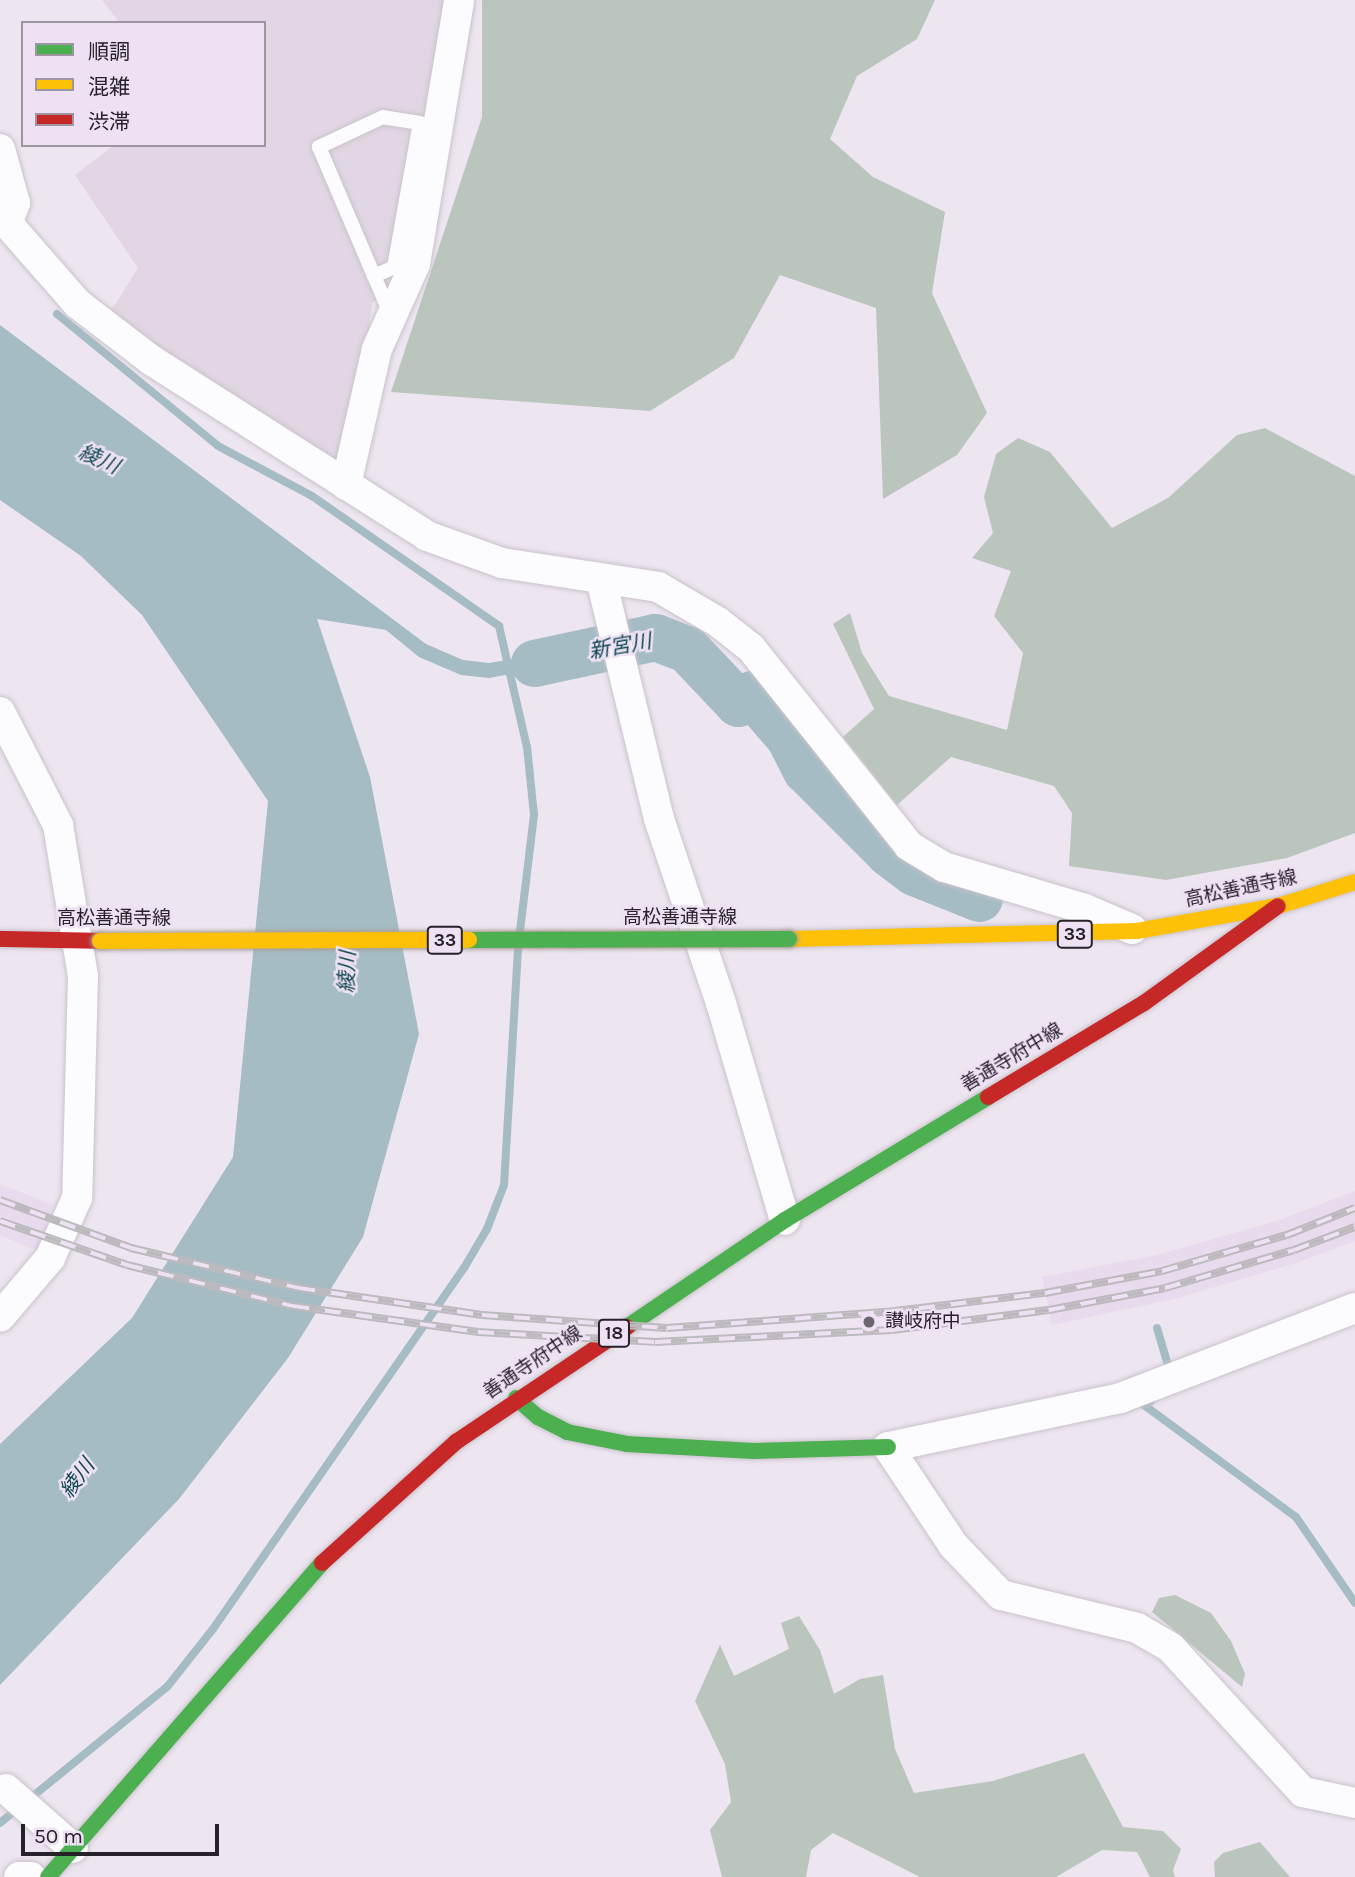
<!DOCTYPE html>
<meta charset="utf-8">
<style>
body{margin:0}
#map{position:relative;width:1355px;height:1877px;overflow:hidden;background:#ede5f0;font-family:Karla,"Noto Sans JP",sans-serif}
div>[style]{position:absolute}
.built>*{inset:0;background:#e8dbee}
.education>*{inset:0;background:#e2d6e4}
.forest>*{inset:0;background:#bac5bd}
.water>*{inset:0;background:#a5bcc5}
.stream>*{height:8px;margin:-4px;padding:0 4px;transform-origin:4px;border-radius:4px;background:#a5bcc5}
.river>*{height:47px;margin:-23.5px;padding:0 23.5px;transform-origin:23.5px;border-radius:23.5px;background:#a5bcc5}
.roads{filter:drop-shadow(0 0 2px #c9c3cb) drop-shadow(0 0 2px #c9c3cb)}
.lane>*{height:14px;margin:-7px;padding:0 7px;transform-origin:7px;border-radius:7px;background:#fcfbfd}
.street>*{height:30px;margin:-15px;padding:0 15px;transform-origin:15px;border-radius:15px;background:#fcfbfd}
.fast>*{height:16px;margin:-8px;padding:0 8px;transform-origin:8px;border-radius:8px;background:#4caf50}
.slow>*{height:16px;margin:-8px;padding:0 8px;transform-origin:8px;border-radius:8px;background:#ffc107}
.jam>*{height:16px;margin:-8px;padding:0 8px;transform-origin:8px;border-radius:8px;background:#c62828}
.rail>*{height:8px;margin-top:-4px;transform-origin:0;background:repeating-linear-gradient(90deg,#eee1f4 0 16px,#bdbabe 0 32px);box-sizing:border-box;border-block:2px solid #bdbabe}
.bridges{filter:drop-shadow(0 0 2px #a89c94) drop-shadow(0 0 2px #a89c94)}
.fast-bridge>*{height:16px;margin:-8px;padding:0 8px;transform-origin:8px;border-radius:8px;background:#4caf50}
.slow-bridge>*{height:16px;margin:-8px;padding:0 8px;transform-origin:8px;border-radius:8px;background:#ffc107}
.dots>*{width:19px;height:19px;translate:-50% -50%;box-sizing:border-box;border:4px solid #eee1f4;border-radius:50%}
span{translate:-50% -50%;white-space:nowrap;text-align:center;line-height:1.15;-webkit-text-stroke:5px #eee1f4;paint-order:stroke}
.shield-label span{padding:2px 5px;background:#eee1f4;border:2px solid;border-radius:5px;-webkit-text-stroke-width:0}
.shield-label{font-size:18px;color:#272229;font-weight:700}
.street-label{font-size:19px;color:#272229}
.poi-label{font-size:19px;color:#272229}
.left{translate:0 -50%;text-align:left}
.water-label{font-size:21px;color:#0f4852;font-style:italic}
.legend{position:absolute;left:21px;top:21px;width:245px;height:126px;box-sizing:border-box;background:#eee1f4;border:2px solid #9e95a3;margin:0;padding:9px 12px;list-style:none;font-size:21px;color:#272229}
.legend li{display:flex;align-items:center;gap:14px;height:35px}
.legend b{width:35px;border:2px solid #9e95a3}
.scale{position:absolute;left:21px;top:1824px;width:198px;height:32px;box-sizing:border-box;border:4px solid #272229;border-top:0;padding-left:9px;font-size:21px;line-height:24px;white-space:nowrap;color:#272229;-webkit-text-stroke:5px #eee1f4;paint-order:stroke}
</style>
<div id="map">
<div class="built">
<div style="clip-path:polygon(0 1184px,53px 1205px,38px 1251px,0 1235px)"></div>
<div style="clip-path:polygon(1355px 1191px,1355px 1241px,1296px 1263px,1174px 1299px,1052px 1325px,1042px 1277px,1157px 1255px,1282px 1219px)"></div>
</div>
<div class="education">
<div style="clip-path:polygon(102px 0,443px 0,452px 10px,397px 282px,372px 303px,366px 354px,338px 459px,228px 399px,111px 311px,138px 268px,75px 175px,114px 145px,264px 145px,264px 23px,120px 23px)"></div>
</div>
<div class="forest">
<div style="clip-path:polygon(482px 0,935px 0,917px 39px,857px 76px,830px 139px,873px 177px,945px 212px,932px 293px,987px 413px,957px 455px,883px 499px,876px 308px,780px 275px,734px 358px,650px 411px,391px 392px,482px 117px)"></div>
<div style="clip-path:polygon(1265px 428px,1355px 476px,1355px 833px,1287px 858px,1166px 880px,1069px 866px,1072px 813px,1054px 786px,951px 757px,897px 805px,843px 737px,874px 709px,833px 624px,850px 613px,862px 653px,889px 696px,1007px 730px,1023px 653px,994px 616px,1011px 571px,972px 558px,993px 533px,984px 497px,996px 454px,1018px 438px,1050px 452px,1112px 528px,1168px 498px,1237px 435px)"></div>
<div style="clip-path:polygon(1175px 1595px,1211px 1613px,1231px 1641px,1245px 1674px,1242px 1687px,1152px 1612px,1159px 1598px)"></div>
<div style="clip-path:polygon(799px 1616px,820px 1650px,834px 1694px,860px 1679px,883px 1675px,895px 1749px,914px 1793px,993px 1781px,1084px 1753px,1123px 1827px,1163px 1831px,1181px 1849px,1173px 1870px,1175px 1877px,1150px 1877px,1137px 1852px,1102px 1850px,1056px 1877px,920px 1877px,833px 1833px,811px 1850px,806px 1877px,722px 1877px,710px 1830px,731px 1802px,725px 1764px,695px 1701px,720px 1645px,734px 1676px,789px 1649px,781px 1623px)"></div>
<div style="clip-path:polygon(1260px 1842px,1290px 1877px,1215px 1877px,1214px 1862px,1223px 1853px)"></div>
</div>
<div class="water">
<div style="clip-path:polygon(0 325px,426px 644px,463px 660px,489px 663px,594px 646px,596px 657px,489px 678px,461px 675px,419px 657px,386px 630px,317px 619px,370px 777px,419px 1034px,363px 1237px,288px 1358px,179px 1499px,0 1685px,0 1444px,132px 1318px,233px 1157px,268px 801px,142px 615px,81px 556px,0 500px)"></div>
</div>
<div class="stream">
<div style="left:57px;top:314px;width:208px;rotate:39.3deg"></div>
<div style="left:218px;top:446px;width:106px;rotate:28deg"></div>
<div style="left:312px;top:496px;width:228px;rotate:34.8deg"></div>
<div style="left:499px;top:626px;width:124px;rotate:77deg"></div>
<div style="left:527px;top:747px;width:68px;rotate:84.1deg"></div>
<div style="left:534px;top:815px;width:116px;rotate:96.9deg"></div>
<div style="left:1157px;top:1328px;width:46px;rotate:73.5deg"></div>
<div style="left:1151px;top:1401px;width:8px;rotate:150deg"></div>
<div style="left:1144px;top:1405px;width:189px;rotate:36.4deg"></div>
<div style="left:1296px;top:1517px;width:104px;rotate:55.5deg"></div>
<div style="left:0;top:1823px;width:215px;rotate:-39.2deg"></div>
<div style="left:167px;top:1687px;width:74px;rotate:-51.6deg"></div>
<div style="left:213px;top:1629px;width:440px;rotate:-55.2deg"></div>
<div style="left:464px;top:1268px;width:45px;rotate:-59.5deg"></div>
<div style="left:487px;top:1229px;width:47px;rotate:-68.9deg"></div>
<div style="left:504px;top:1185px;width:236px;rotate:-86.6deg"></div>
</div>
<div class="river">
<div style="left:534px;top:663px;width:124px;rotate:-12.1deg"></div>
<div style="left:655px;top:637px;width:34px;rotate:21deg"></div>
<div style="left:687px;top:649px;width:74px;rotate:46.6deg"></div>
<div style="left:738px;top:703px;width:17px;rotate:-33deg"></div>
<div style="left:752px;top:694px;width:57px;rotate:49.3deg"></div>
<div style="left:789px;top:737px;width:37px;rotate:63deg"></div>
<div style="left:806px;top:770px;width:117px;rotate:45deg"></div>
<div style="left:889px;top:853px;width:31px;rotate:37deg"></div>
<div style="left:914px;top:872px;width:70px;rotate:21.8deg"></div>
</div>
<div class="roads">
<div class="lane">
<div style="left:374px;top:276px;width:22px;rotate:-24deg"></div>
<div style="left:394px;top:267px;width:146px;rotate:-79.8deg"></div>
<div style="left:420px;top:123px;width:37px;rotate:-171deg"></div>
<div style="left:383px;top:117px;width:71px;rotate:154.9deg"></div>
<div style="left:319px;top:147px;width:140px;rotate:66.9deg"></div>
<div style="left:374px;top:276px;width:40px;rotate:66.6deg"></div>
</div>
<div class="street">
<div style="left:0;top:149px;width:56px;rotate:74.5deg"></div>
<div style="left:15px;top:203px;width:22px;rotate:111deg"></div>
<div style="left:0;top:215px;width:118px;rotate:48.8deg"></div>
<div style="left:78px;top:304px;width:92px;rotate:37.5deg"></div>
<div style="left:151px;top:360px;width:327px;rotate:32.5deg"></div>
<div style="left:427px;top:536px;width:80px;rotate:19.8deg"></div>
<div style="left:502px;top:563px;width:158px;rotate:8.7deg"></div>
<div style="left:658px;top:587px;width:69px;rotate:30.3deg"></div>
<div style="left:718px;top:622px;width:42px;rotate:38.2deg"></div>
<div style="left:751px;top:648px;width:253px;rotate:51.4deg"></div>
<div style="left:909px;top:846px;width:41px;rotate:31deg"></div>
<div style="left:944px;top:867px;width:147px;rotate:16.6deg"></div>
<div style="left:1085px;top:909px;width:51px;rotate:23.1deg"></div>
<div style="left:346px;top:485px;width:139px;rotate:-77.2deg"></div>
<div style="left:377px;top:349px;width:93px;rotate:-65.9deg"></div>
<div style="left:415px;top:264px;width:268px;rotate:-80.5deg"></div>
<div style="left:601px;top:579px;width:247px;rotate:76.4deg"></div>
<div style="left:659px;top:819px;width:194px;rotate:71.4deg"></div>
<div style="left:721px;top:1003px;width:226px;rotate:73.6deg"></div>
<div style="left:0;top:712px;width:127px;rotate:62.8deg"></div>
<div style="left:58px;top:825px;width:153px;rotate:80.6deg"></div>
<div style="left:83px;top:976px;width:222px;rotate:91.5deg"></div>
<div style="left:77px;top:1198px;width:66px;rotate:114.2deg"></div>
<div style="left:50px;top:1258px;width:77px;rotate:130.3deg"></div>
<div style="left:1355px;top:1308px;width:251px;rotate:159deg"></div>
<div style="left:1121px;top:1398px;width:238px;rotate:168.1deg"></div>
<div style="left:888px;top:1447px;width:118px;rotate:56.4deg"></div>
<div style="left:953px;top:1545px;width:69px;rotate:46.2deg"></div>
<div style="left:1001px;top:1595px;width:140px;rotate:13.6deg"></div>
<div style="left:1137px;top:1628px;width:39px;rotate:30deg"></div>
<div style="left:1171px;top:1648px;width:195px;rotate:47.5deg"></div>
<div style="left:1303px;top:1792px;width:53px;rotate:11.9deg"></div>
<div style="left:6px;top:1789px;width:89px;rotate:41.4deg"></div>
<div style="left:19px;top:1877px;width:12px"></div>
</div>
<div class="fast">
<div style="left:627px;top:1327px;width:191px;rotate:-34.1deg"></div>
<div style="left:785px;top:1220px;width:237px;rotate:-31.2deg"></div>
<div style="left:516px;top:1398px;width:29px;rotate:41deg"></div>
<div style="left:538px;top:1417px;width:33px;rotate:27deg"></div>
<div style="left:567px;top:1432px;width:61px;rotate:11.3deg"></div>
<div style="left:627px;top:1444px;width:127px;rotate:3.2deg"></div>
<div style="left:754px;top:1451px;width:134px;rotate:-1.7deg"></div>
<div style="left:48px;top:1877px;width:417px;rotate:-48.9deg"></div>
</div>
<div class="slow">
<div style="left:789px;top:939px;width:348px;rotate:-1.3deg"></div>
<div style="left:1137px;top:931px;width:143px;rotate:-10.1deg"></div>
<div style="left:1278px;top:906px;width:81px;rotate:-17.3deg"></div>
</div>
<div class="jam">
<div style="left:0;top:939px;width:100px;rotate:1.1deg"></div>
<div style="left:988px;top:1097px;width:182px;rotate:-31.1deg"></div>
<div style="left:1144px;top:1003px;width:165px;rotate:-35.9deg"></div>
<div style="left:322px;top:1563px;width:181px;rotate:-42.1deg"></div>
<div style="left:456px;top:1442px;width:206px;rotate:-33.9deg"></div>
</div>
</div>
<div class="rail">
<div style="left:0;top:1200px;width:140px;rotate:20.1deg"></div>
<div style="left:131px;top:1248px;width:173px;rotate:13.4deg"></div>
<div style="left:299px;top:1288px;width:185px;rotate:8.4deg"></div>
<div style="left:482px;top:1315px;width:185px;rotate:4deg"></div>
<div style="left:667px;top:1328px;width:221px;rotate:-4.2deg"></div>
<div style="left:887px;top:1312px;width:159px;rotate:-6.9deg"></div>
<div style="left:1045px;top:1293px;width:119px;rotate:-10.6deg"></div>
<div style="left:1162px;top:1271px;width:130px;rotate:-16.1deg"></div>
<div style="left:1287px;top:1235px;width:73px;rotate:-21.7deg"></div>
<div style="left:0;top:1221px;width:134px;rotate:19.1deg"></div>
<div style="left:127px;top:1265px;width:171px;rotate:13.9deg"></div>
<div style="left:293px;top:1306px;width:187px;rotate:8deg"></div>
<div style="left:478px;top:1332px;width:177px;rotate:3.2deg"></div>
<div style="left:655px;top:1342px;width:237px;rotate:-2.9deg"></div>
<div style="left:892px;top:1330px;width:158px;rotate:-7.3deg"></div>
<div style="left:1049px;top:1310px;width:118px;rotate:-10.7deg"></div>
<div style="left:1165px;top:1288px;width:134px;rotate:-16.4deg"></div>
<div style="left:1294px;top:1250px;width:65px;rotate:-20.7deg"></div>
</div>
<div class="bridges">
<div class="fast-bridge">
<div style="left:469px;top:940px;width:320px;rotate:-0.2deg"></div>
</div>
<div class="slow-bridge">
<div style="left:100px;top:941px;width:369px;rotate:-0.2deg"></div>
</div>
</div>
<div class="dots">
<div style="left:869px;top:1322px;background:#6c666f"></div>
</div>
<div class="shield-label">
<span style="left:1075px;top:934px">33</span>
<span style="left:445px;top:940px">33</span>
<span style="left:614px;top:1333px">18</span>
</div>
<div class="street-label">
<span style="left:1241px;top:889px;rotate:-12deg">高松善通寺線</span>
<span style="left:680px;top:918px">高松善通寺線</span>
<span style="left:114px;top:919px">高松善通寺線</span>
<span style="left:1012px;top:1058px;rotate:-31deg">善通寺府中線</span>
<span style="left:533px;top:1363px;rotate:-34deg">善通寺府中線</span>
</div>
<div class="poi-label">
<span class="left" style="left:885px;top:1322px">讃岐府中</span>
</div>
<div class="water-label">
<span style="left:99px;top:459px;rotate:24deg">綾川</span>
<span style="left:620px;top:646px;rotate:-10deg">新宮川</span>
<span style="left:347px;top:972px;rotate:-88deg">綾川</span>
<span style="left:77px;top:1478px;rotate:-53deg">綾川</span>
</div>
<ul class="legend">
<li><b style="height:9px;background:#4caf50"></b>順調</li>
<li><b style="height:9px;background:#ffc107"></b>混雑</li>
<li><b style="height:9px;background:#c62828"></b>渋滞</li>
</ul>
<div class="scale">50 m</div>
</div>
